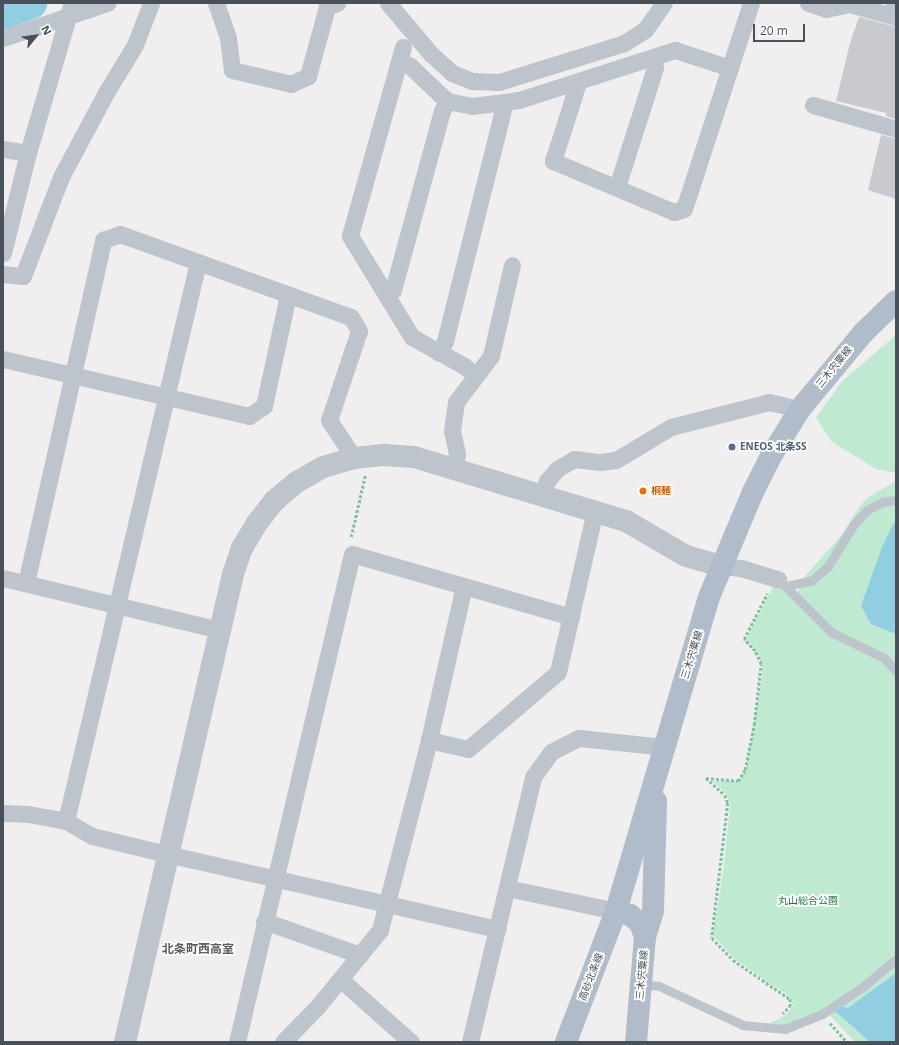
<!DOCTYPE html>
<meta charset="utf-8">
<style>
body{margin:0}
#map{position:relative;width:899px;height:1045px;overflow:hidden;background:#f0eeee;font-family:"Open Sans","Noto Sans JP",sans-serif}
div>[style]{position:absolute}
.green>*{inset:0;background:#c0e9d1}
.water>*{inset:0;background:#92cee1}
.river>*{height:31px;margin:-15.5px;padding:0 15.5px;transform-origin:15.5px;border-radius:15.5px;background:#92cee1}
.building>*{inset:0;background:#c9cad0}
.path>*{height:2.5px;margin-top:-1.25px;transform-origin:0;background:repeating-linear-gradient(90deg,#7cc3a2 0 3px,transparent 0 5px)}
.service>*{height:9px;margin:-4.5px;padding:0 4.5px;transform-origin:4.5px;border-radius:4.5px;background:#bdc4cb}
.minor>*{height:17px;margin:-8.5px;padding:0 8.5px;transform-origin:8.5px;border-radius:8.5px;background:#bdc4cb}
.tertiary>*{height:22px;margin:-11px;padding:0 11px;transform-origin:11px;border-radius:11px;background:#bdc4cb}
.primary>*{height:22px;margin:-11px;padding:0 11px;transform-origin:11px;border-radius:11px;background:#b0bcc9}
.dots>*{width:11px;height:11px;translate:-50% -50%;box-sizing:border-box;border:2px solid #fff;border-radius:50%}
span{translate:-50% -50%;white-space:nowrap;text-align:center;line-height:1.15;-webkit-text-stroke:3.5px #fff;paint-order:stroke}
.street-label{font-size:10px;color:#485059}
.service-label{font-size:10px;color:#4e5e75;font-weight:700}
.left{translate:0 -50%;text-align:left}
.food-label{font-size:10px;color:#c56008;font-weight:700}
.park-label{font-size:10px;color:#21724c}
.quarter-label{font-size:12px;color:#5b5e62;font-weight:700}
.frame{position:absolute;inset:0;border:4px solid #485059;pointer-events:none}
.north{position:absolute;left:16px;top:16px;width:40px;height:40px;-webkit-text-stroke:3px #fff;paint-order:stroke;rotate:61deg;font-size:11px;font-weight:700;line-height:16px;text-align:center;color:#485059}
.north::after{content:'';display:block;margin:auto;width:14px;height:18px;background:#485059;clip-path:polygon(50% 0,100% 100%,50% 72%,0 100%)}
.scale{position:absolute;left:753px;top:24px;width:52px;height:18px;box-sizing:border-box;border:2px solid #485059;border-top:0;padding-left:5px;font-size:12px;line-height:14px;white-space:nowrap;color:#485059;-webkit-text-stroke:3px #fff;paint-order:stroke}
</style>
<div id="map">
<div class="green">
<div style="clip-path:polygon(896px 335px,896px 473px,876px 469px,832px 442px,816px 418px,841px 382px)"></div>
<div style="clip-path:polygon(896px 481px,896px 1042px,855px 1042px,828px 1013px,784px 1033px,761px 1032px,763px 1027px,786px 1015px,793px 1006px,790px 997px,734px 959px,713px 935px,724px 866px,730px 804px,727px 795px,713px 781px,739px 781px,746px 770px,762px 675px,762px 664px,756px 650px,746px 639px,776px 581px,795px 597px,805px 576px,840px 537px,860px 506px,867px 498px)"></div>
</div>
<div class="water">
<div style="clip-path:polygon(896px 523px,896px 634px,871px 624px,861px 606px,882px 547px,893px 524px)"></div>
<div style="clip-path:polygon(896px 973px,896px 1042px,870px 1042px,835px 1011px,841px 1006px,848px 1008px)"></div>
</div>
<div class="river">
<div style="left:3px;top:13px;width:30px;rotate:-20deg"></div>
</div>
<div class="building">
<div style="clip-path:polygon(859px 17px,896px 27px,896px 119px,886px 116px,886px 113px,836px 101px,850px 43px)"></div>
<div style="clip-path:polygon(881px 135px,896px 139px,896px 199px,868px 190px)"></div>
</div>
<div class="path">
<div style="left:351px;top:537px;width:63px;rotate:-77.1deg"></div>
<div style="left:706px;top:778px;width:25px;rotate:42deg"></div>
<div style="left:725px;top:795px;width:9px;rotate:69deg"></div>
<div style="left:728px;top:803px;width:136px;rotate:96.8deg"></div>
<div style="left:712px;top:938px;width:30px;rotate:46deg"></div>
<div style="left:733px;top:960px;width:69px;rotate:34.4deg"></div>
<div style="left:790px;top:999px;width:6px;rotate:81deg"></div>
<div style="left:791px;top:1005px;width:12px;rotate:132deg"></div>
<div style="left:706px;top:778px;width:32px;rotate:5deg"></div>
<div style="left:738px;top:781px;width:13px;rotate:-58deg"></div>
<div style="left:745px;top:770px;width:46px;rotate:-78.7deg"></div>
<div style="left:754px;top:725px;width:61px;rotate:-83.5deg"></div>
<div style="left:761px;top:664px;width:14px;rotate:-115deg"></div>
<div style="left:755px;top:651px;width:16px;rotate:-133deg"></div>
<div style="left:744px;top:639px;width:51px;rotate:-62.9deg"></div>
<div style="left:830px;top:1023px;width:25px;rotate:48deg"></div>
</div>
<div class="service">
<div style="left:890px;top:3px;width:6px;rotate:18deg"></div>
<div style="left:778px;top:579px;width:75px;rotate:45deg"></div>
<div style="left:831px;top:632px;width:59px;rotate:26.1deg"></div>
<div style="left:884px;top:658px;width:18px;rotate:47deg"></div>
<div style="left:788px;top:589px;width:4px;rotate:-63deg"></div>
<div style="left:790px;top:585px;width:21px;rotate:-11deg"></div>
<div style="left:811px;top:581px;width:23px;rotate:-41deg"></div>
<div style="left:828px;top:566px;width:49px;rotate:-58.2deg"></div>
<div style="left:854px;top:524px;width:19px;rotate:-47deg"></div>
<div style="left:867px;top:510px;width:17px;rotate:-28deg"></div>
<div style="left:882px;top:502px;width:14px;rotate:-8deg"></div>
<div style="left:641px;top:984px;width:18px;rotate:6deg"></div>
<div style="left:659px;top:986px;width:93px;rotate:24.9deg"></div>
<div style="left:743px;top:1025px;width:42px;rotate:5.4deg"></div>
<div style="left:785px;top:1029px;width:40px;rotate:-22deg"></div>
<div style="left:822px;top:1014px;width:50px;rotate:-33.7deg"></div>
<div style="left:864px;top:986px;width:42px;rotate:-40.2deg"></div>
</div>
<div class="minor">
<div style="left:216px;top:3px;width:37px;rotate:71deg"></div>
<div style="left:228px;top:38px;width:32px;rotate:83deg"></div>
<div style="left:232px;top:70px;width:61px;rotate:13.3deg"></div>
<div style="left:291px;top:84px;width:19px;rotate:-25deg"></div>
<div style="left:308px;top:76px;width:72px;rotate:-74.6deg"></div>
<div style="left:327px;top:7px;width:11px;rotate:-22deg"></div>
<div style="left:388px;top:3px;width:67px;rotate:49.9deg"></div>
<div style="left:431px;top:54px;width:28px;rotate:42deg"></div>
<div style="left:452px;top:73px;width:22px;rotate:22deg"></div>
<div style="left:472px;top:81px;width:27px;rotate:2deg"></div>
<div style="left:499px;top:82px;width:131px;rotate:-17.3deg"></div>
<div style="left:624px;top:43px;width:25px;rotate:-32deg"></div>
<div style="left:645px;top:30px;width:33px;rotate:-55deg"></div>
<div style="left:808px;top:3px;width:19px;rotate:18deg"></div>
<div style="left:826px;top:9px;width:25px;rotate:-12deg"></div>
<div style="left:850px;top:4px;width:48px;rotate:15.8deg"></div>
<div style="left:3px;top:38px;width:110px;rotate:-18.6deg"></div>
<div style="left:403px;top:47px;width:196px;rotate:105.7deg"></div>
<div style="left:350px;top:236px;width:119px;rotate:58.5deg"></div>
<div style="left:412px;top:337px;width:60px;rotate:29.1deg"></div>
<div style="left:464px;top:366px;width:14px;rotate:39deg"></div>
<div style="left:399px;top:61px;width:12px;rotate:24deg"></div>
<div style="left:410px;top:66px;width:51px;rotate:43.4deg"></div>
<div style="left:447px;top:101px;width:25px;rotate:11deg"></div>
<div style="left:472px;top:106px;width:47px;rotate:-7.3deg"></div>
<div style="left:519px;top:100px;width:164px;rotate:-17.8deg"></div>
<div style="left:675px;top:50px;width:58px;rotate:18.1deg"></div>
<div style="left:578px;top:83px;width:82px;rotate:107.8deg"></div>
<div style="left:553px;top:161px;width:131px;rotate:22.9deg"></div>
<div style="left:674px;top:212px;width:10px;rotate:-17deg"></div>
<div style="left:684px;top:209px;width:217px;rotate:-72deg"></div>
<div style="left:813px;top:105px;width:86px;rotate:16.1deg"></div>
<div style="left:3px;top:149px;width:25px;rotate:9deg"></div>
<div style="left:617px;top:187px;width:125px;rotate:-72.3deg"></div>
<div style="left:655px;top:68px;width:10px;rotate:-101deg"></div>
<div style="left:3px;top:253px;width:103px;rotate:-76deg"></div>
<div style="left:28px;top:153px;width:156px;rotate:-73.7deg"></div>
<div style="left:3px;top:274px;width:20px;rotate:6deg"></div>
<div style="left:23px;top:276px;width:106px;rotate:-69deg"></div>
<div style="left:61px;top:177px;width:98px;rotate:-61.9deg"></div>
<div style="left:107px;top:91px;width:54px;rotate:-58.7deg"></div>
<div style="left:135px;top:45px;width:45px;rotate:-69.1deg"></div>
<div style="left:386px;top:295px;width:9px;rotate:-36deg"></div>
<div style="left:393px;top:290px;width:186px;rotate:-74.7deg"></div>
<div style="left:442px;top:111px;width:11px;rotate:-63deg"></div>
<div style="left:439px;top:353px;width:13px;rotate:-63deg"></div>
<div style="left:445px;top:341px;width:246px;rotate:-75.9deg"></div>
<div style="left:3px;top:359px;width:253px;rotate:13deg"></div>
<div style="left:249px;top:416px;width:18px;rotate:-34deg"></div>
<div style="left:264px;top:406px;width:114px;rotate:-77.8deg"></div>
<div style="left:454px;top:469px;width:15px;rotate:-79deg"></div>
<div style="left:457px;top:454px;width:24px;rotate:-102deg"></div>
<div style="left:452px;top:431px;width:29px;rotate:-82deg"></div>
<div style="left:456px;top:402px;width:58px;rotate:-52.7deg"></div>
<div style="left:491px;top:356px;width:93px;rotate:-77deg"></div>
<div style="left:542px;top:496px;width:16px;rotate:-72deg"></div>
<div style="left:547px;top:481px;width:16px;rotate:-50deg"></div>
<div style="left:557px;top:469px;width:20px;rotate:-30deg"></div>
<div style="left:574px;top:459px;width:26px;rotate:7deg"></div>
<div style="left:600px;top:462px;width:16px;rotate:-7deg"></div>
<div style="left:616px;top:460px;width:64px;rotate:-31deg"></div>
<div style="left:671px;top:427px;width:101px;rotate:-14.3deg"></div>
<div style="left:769px;top:402px;width:32px;rotate:13deg"></div>
<div style="left:721px;top:566px;width:20px;rotate:6deg"></div>
<div style="left:741px;top:568px;width:39px;rotate:17deg"></div>
<div style="left:3px;top:578px;width:223px;rotate:13.5deg"></div>
<div style="left:26px;top:583px;width:352px;rotate:-77.3deg"></div>
<div style="left:103px;top:240px;width:18px;rotate:-19deg"></div>
<div style="left:120px;top:234px;width:245px;rotate:19.8deg"></div>
<div style="left:351px;top:317px;width:16px;rotate:60deg"></div>
<div style="left:359px;top:331px;width:94px;rotate:108.6deg"></div>
<div style="left:329px;top:420px;width:45px;rotate:56.7deg"></div>
<div style="left:429px;top:740px;width:40px;rotate:13deg"></div>
<div style="left:468px;top:749px;width:118px;rotate:-40.5deg"></div>
<div style="left:558px;top:672px;width:165px;rotate:-77.1deg"></div>
<div style="left:3px;top:813px;width:25px;rotate:2deg"></div>
<div style="left:28px;top:814px;width:39px;rotate:10deg"></div>
<div style="left:66px;top:821px;width:30px;rotate:30deg"></div>
<div style="left:92px;top:836px;width:77px;rotate:13.5deg"></div>
<div style="left:167px;top:854px;width:339px;rotate:12.8deg"></div>
<div style="left:66px;top:821px;width:574px;rotate:-76.71deg"></div>
<div style="left:507px;top:888px;width:111px;rotate:11.9deg"></div>
<div style="left:264px;top:921px;width:102px;rotate:19.5deg"></div>
<div style="left:340px;top:979px;width:95px;rotate:41.6deg"></div>
<div style="left:237px;top:1042px;width:501px;rotate:-76.74deg"></div>
<div style="left:352px;top:554px;width:228px;rotate:16deg"></div>
<div style="left:283px;top:1042px;width:50px;rotate:-45.8deg"></div>
<div style="left:318px;top:1006px;width:98px;rotate:-50.8deg"></div>
<div style="left:380px;top:930px;width:196px;rotate:-75.5deg"></div>
<div style="left:429px;top:740px;width:158px;rotate:-77.2deg"></div>
<div style="left:470px;top:1042px;width:272px;rotate:-76.6deg"></div>
<div style="left:533px;top:777px;width:31px;rotate:-54deg"></div>
<div style="left:551px;top:752px;width:31px;rotate:-27deg"></div>
<div style="left:579px;top:738px;width:85px;rotate:6deg"></div>
</div>
<div class="tertiary">
<div style="left:125px;top:1042px;width:480px;rotate:-77deg"></div>
<div style="left:233px;top:574px;width:28px;rotate:-71deg"></div>
<div style="left:242px;top:548px;width:29px;rotate:-59deg"></div>
<div style="left:257px;top:523px;width:28px;rotate:-52deg"></div>
<div style="left:274px;top:501px;width:30px;rotate:-40deg"></div>
<div style="left:297px;top:482px;width:30px;rotate:-30deg"></div>
<div style="left:323px;top:467px;width:32px;rotate:-16deg"></div>
<div style="left:354px;top:458px;width:30px;rotate:-6deg"></div>
<div style="left:384px;top:455px;width:30px;rotate:4deg"></div>
<div style="left:414px;top:457px;width:221px;rotate:16.8deg"></div>
<div style="left:626px;top:521px;width:69px;rotate:30.3deg"></div>
<div style="left:686px;top:556px;width:36px;rotate:16deg"></div>
</div>
<div class="primary">
<div style="left:616px;top:911px;width:15px;rotate:16deg"></div>
<div style="left:630px;top:915px;width:13px;rotate:39deg"></div>
<div style="left:640px;top:923px;width:15px;rotate:70deg"></div>
<div style="left:645px;top:937px;width:105px;rotate:94.9deg"></div>
<div style="left:645px;top:937px;width:27px;rotate:-73deg"></div>
<div style="left:653px;top:911px;width:110px;rotate:-88.4deg"></div>
<div style="left:566px;top:1042px;width:140px;rotate:-69.1deg"></div>
<div style="left:616px;top:911px;width:327px;rotate:-73.5deg"></div>
<div style="left:709px;top:597px;width:112px;rotate:-67.3deg"></div>
<div style="left:752px;top:494px;width:42px;rotate:-63.4deg"></div>
<div style="left:771px;top:456px;width:55px;rotate:-58.3deg"></div>
<div style="left:800px;top:409px;width:99px;rotate:-50.3deg"></div>
<div style="left:863px;top:333px;width:46px;rotate:-44.1deg"></div>
</div>
<div class="dots">
<div style="left:732px;top:447px;background:#5c6f8a"></div>
<div style="left:643px;top:491px;background:#e8710a"></div>
</div>
<div class="street-label">
<span style="left:834px;top:367px;rotate:-51deg">三木宍粟線</span>
<span style="left:692px;top:655px;rotate:-73deg">三木宍粟線</span>
<span style="left:642px;top:975px;rotate:-85deg">三木宍粟線</span>
<span style="left:591px;top:977px;rotate:-69deg">高砂北条線</span>
</div>
<div class="service-label">
<span class="left" style="left:740px;top:447px">ENEOS 北条SS</span>
</div>
<div class="food-label">
<span class="left" style="left:651px;top:491px">桐麺</span>
</div>
<div class="park-label">
<span style="left:808px;top:901px">丸山総合公園</span>
</div>
<div class="quarter-label">
<span style="left:198px;top:949px">北条町西高室</span>
</div>
<div class="frame"></div>
<div class="north">N</div>
<div class="scale">20 m</div>
</div>
